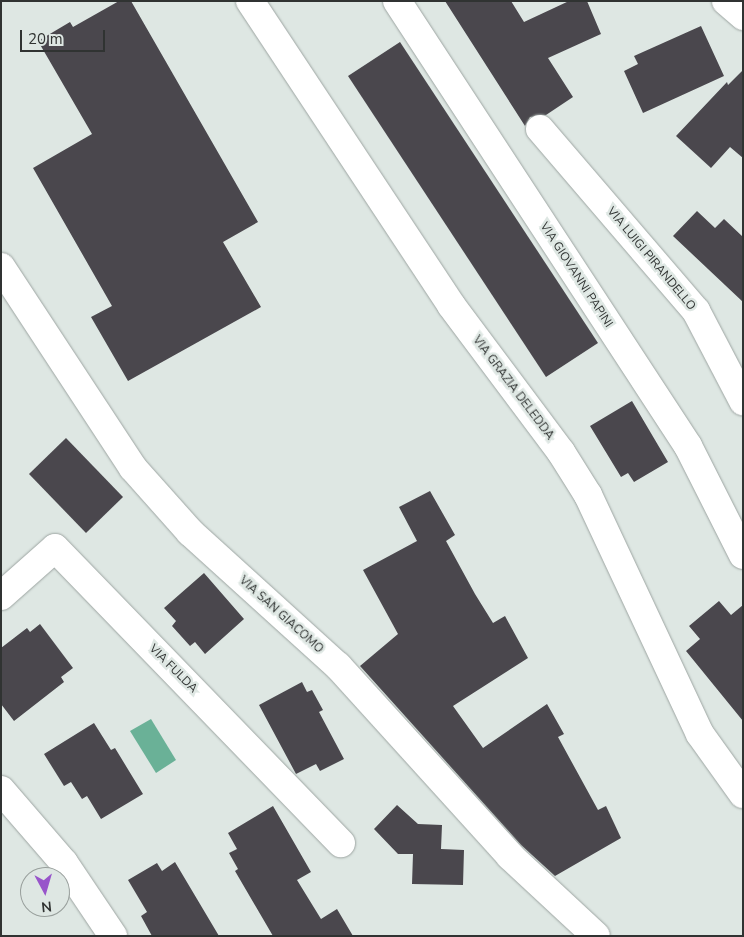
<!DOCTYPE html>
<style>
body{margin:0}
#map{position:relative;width:744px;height:937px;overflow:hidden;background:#dee7e3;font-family:"Nunito Sans",sans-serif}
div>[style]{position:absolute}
.water>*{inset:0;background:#6ab197}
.building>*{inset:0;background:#4a474d}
.roads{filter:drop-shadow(0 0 1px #9da5a2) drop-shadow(0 0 1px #9da5a2)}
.minor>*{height:28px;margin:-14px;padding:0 14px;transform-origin:14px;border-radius:14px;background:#fff}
span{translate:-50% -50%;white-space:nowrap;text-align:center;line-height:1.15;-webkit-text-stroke:5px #dee7e3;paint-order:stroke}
.street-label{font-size:12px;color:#303332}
.frame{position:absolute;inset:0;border:2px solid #303332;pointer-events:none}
.north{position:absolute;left:20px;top:867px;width:50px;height:50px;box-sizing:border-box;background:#dee7e3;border:1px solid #989f9c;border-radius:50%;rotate:174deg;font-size:14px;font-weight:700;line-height:20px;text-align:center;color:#303332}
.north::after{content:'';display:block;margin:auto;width:18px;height:22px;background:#9855ca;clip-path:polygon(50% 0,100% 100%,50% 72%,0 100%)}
.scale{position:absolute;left:20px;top:30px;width:85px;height:22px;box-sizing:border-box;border:2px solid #303332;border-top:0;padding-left:6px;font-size:15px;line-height:18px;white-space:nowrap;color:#303332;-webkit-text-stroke:4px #dee7e3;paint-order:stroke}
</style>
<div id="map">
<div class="water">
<div style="clip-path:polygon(151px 719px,176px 760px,156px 773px,130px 731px)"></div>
</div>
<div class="building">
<div style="clip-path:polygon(119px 1px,131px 1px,258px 222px,223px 242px,261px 307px,128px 381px,91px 317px,112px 306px,33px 168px,92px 134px,38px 41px,70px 22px,73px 27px)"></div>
<div style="clip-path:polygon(445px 1px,511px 1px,524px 22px,569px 1px,587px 1px,601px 34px,548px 58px,573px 97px,546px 115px,530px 117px,525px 126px)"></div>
<div style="clip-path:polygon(701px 26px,724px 76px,643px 113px,624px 71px,638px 64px,634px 56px)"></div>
<div style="clip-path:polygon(400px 42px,598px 343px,546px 377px,348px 76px)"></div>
<div style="clip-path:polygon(743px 70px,743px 158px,730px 147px,711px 168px,676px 136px,727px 82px,728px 85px)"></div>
<div style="clip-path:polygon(697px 211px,715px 228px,724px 219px,743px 237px,743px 302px,673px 236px)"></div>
<div style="clip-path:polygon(632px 401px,668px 462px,634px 482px,628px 473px,621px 477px,590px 426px)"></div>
<div style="clip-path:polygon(66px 438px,123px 497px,86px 533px,29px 474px)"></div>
<div style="clip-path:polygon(430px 491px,455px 535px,446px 541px,475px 594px,493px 623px,505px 616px,528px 658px,453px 706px,483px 748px,547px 704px,564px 734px,558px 737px,598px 810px,606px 806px,621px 838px,555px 876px,521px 845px,360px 666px,398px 634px,363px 570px,417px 541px,399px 507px)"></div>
<div style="clip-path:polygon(204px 573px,244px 619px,205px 654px,195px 642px,190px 646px,172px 626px,176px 621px,164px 608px)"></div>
<div style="clip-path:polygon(719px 601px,731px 615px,743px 605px,743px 721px,686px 651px,700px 639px,689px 626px)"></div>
<div style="clip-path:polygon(40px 624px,73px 668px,61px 677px,64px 682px,14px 721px,1px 704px,1px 648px,27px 628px,30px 632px)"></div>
<div style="clip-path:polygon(302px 682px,307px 692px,312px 690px,323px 710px,319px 712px,344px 759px,320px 771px,316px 764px,296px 774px,259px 705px)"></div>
<div style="clip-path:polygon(94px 723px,111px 750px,115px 748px,143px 794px,101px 819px,87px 796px,82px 799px,71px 782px,64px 786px,44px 754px)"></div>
<div style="clip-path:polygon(397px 805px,418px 824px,442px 825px,441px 849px,464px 850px,463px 885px,412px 884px,413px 854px,398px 854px,374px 829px)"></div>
<div style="clip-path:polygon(273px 806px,311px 872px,297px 880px,321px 919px,337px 909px,353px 936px,273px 936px,235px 871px,238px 869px,229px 853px,237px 849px,228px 833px)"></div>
<div style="clip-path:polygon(175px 862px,219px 936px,152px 936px,141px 916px,147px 912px,128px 880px,157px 863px,162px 871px)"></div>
</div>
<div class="roads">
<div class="minor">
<div style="left:250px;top:1px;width:364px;rotate:56.5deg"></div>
<div style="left:451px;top:305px;width:184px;rotate:53.2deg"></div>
<div style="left:561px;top:452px;width:51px;rotate:57.9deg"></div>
<div style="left:588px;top:495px;width:264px;rotate:64.9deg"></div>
<div style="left:700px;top:734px;width:74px;rotate:54.4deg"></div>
<div style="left:397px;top:1px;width:532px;rotate:56.82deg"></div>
<div style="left:688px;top:446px;width:122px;rotate:63.2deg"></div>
<div style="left:726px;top:1px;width:23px;rotate:41deg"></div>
<div style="left:540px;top:129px;width:240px;rotate:49.4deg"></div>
<div style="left:696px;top:311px;width:102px;rotate:62.4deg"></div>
<div style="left:1px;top:267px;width:240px;rotate:56.7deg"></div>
<div style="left:133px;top:468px;width:86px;rotate:48.3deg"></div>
<div style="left:190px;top:532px;width:200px;rotate:42.2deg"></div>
<div style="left:338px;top:666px;width:256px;rotate:47.8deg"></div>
<div style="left:510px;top:856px;width:117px;rotate:42.9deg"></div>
<div style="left:1px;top:596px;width:72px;rotate:-41.6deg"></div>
<div style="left:55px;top:548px;width:411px;rotate:45.9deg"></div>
<div style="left:1px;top:790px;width:96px;rotate:49.2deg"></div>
<div style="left:64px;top:863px;width:88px;rotate:56.1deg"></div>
</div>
</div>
<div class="street-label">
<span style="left:651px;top:259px;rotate:50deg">VIA LUIGI PIRANDELLO</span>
<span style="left:576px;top:275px;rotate:57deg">VIA GIOVANNI PAPINI</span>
<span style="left:513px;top:388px;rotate:53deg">VIA GRAZIA DELEDDA</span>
<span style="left:281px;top:615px;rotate:42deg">VIA SAN GIACOMO</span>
<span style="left:173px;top:669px;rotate:45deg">VIA FULDA</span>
</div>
<div class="frame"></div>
<div class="north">N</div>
<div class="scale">20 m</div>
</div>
